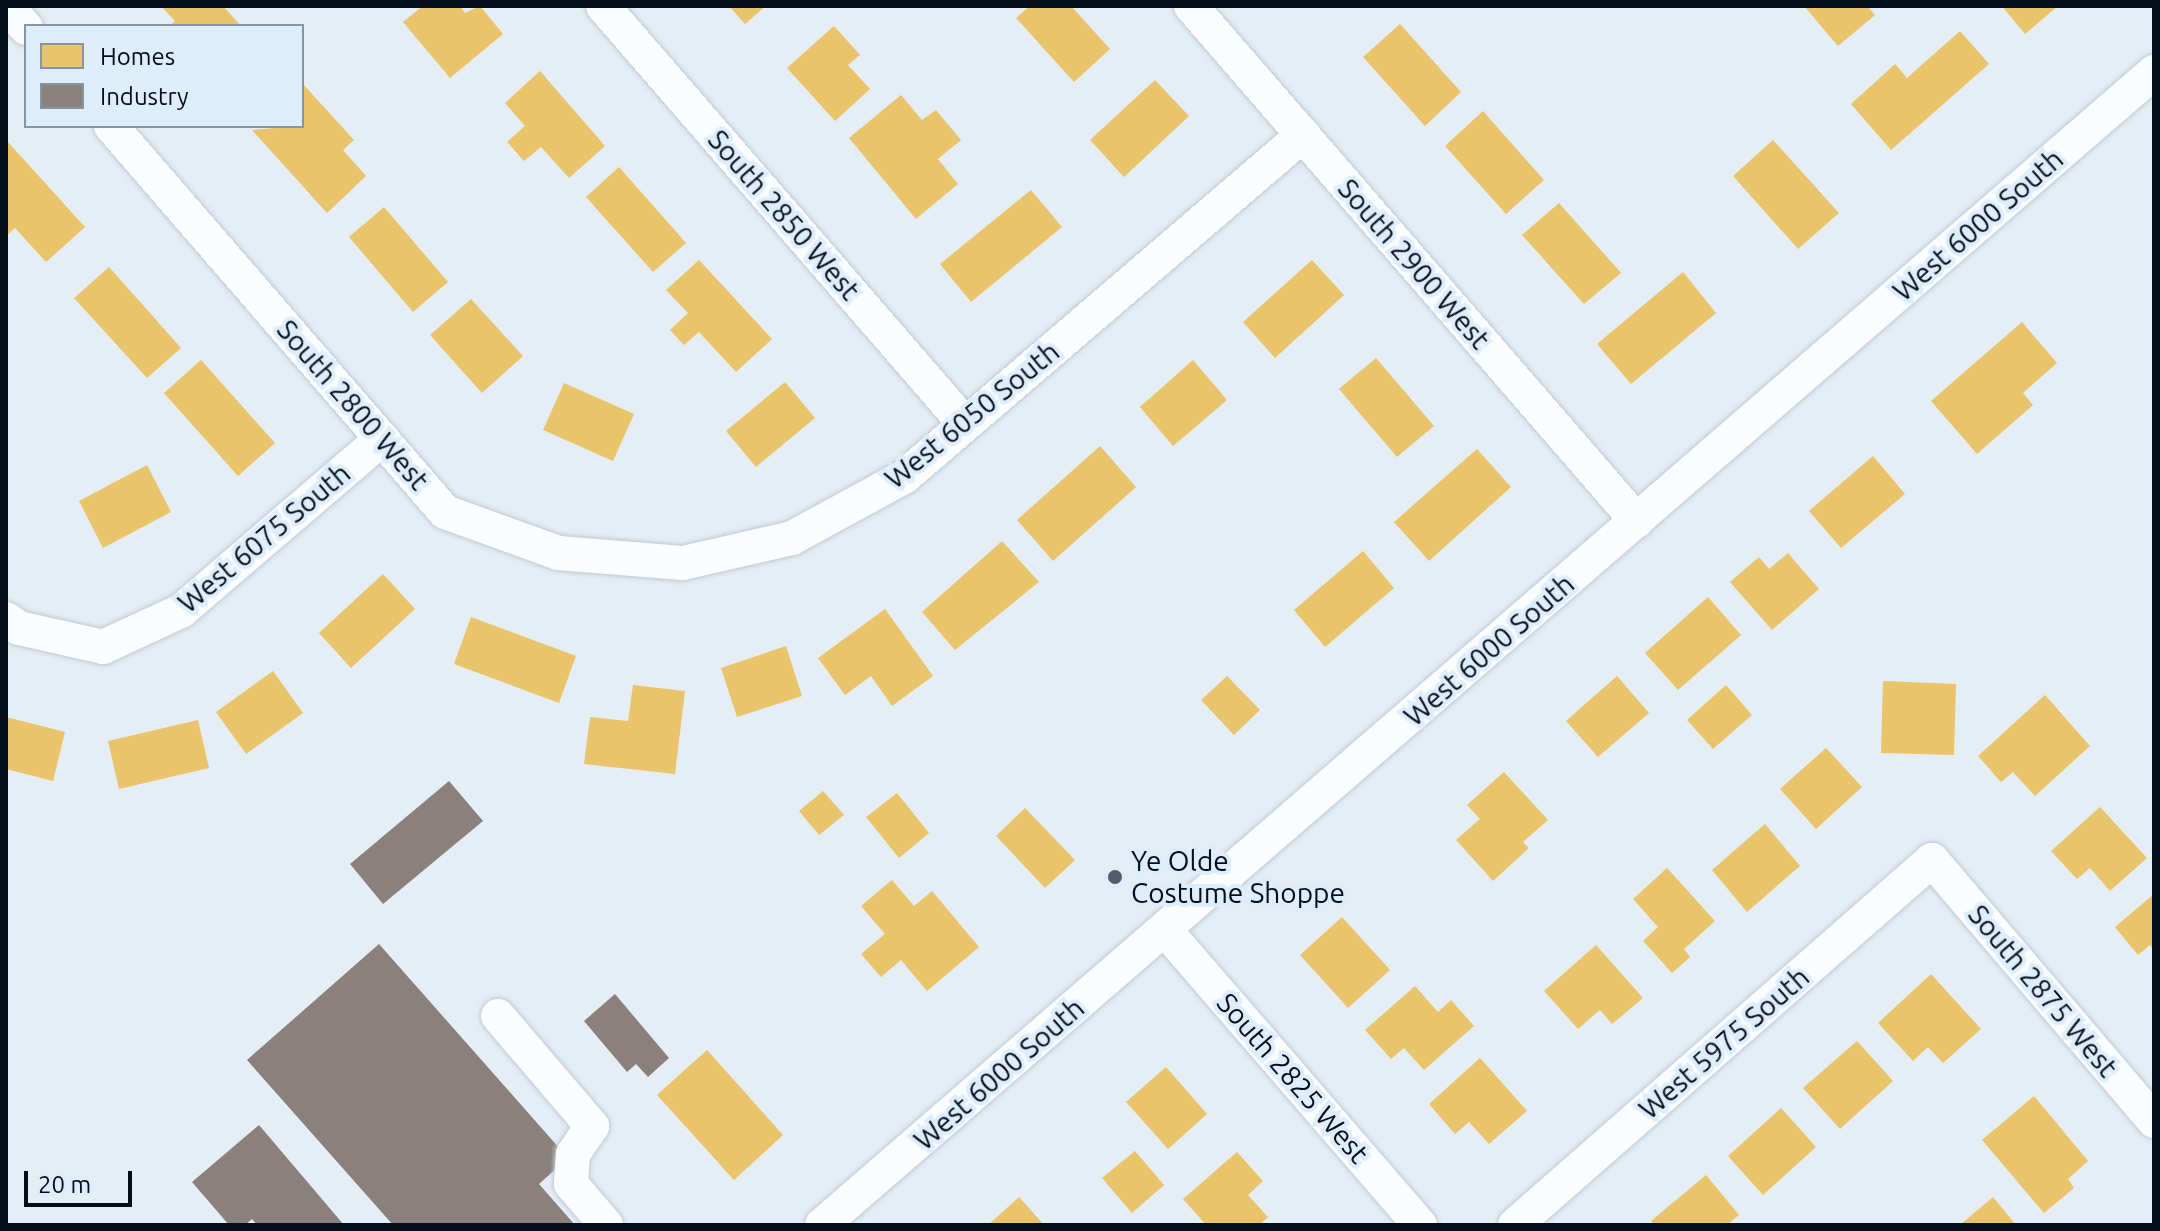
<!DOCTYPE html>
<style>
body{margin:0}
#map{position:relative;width:2160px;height:1231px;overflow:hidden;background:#e5edf5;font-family:Ubuntu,sans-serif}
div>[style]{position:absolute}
.homes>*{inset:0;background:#e9c46a}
.industry>*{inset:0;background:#8a817c}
.roads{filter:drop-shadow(0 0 2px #c0cad5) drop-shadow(0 0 2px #c0cad5)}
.minor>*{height:34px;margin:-17px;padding:0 17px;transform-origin:17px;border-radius:17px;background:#fbfcfe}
.dots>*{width:22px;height:22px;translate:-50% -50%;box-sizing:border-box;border:4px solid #deedfc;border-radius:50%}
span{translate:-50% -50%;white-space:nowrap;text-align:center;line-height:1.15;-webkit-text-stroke:8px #deedfc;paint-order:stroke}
.street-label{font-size:28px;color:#040f1b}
.poi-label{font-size:28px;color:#040f1b}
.left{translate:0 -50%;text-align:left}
.frame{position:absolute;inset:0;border:8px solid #040f1b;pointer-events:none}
.legend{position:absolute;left:24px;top:24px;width:280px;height:104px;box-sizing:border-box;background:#deedfc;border:2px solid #8794a2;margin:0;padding:10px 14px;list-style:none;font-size:24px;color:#040f1b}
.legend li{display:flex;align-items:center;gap:16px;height:40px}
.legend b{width:40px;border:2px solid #8794a2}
.scale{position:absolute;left:24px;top:1171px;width:108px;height:36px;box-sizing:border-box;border:4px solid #040f1b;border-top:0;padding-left:10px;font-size:24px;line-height:28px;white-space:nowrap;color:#040f1b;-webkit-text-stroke:6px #deedfc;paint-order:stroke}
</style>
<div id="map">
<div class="homes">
<div style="clip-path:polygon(161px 6px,223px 6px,241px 26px,169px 26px,175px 21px)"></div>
<div style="clip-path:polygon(423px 6px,460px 6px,465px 13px,480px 6px,503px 34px,450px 78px,403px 22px)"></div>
<div style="clip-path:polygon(729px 6px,766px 6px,745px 24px)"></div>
<div style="clip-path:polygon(1030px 6px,1071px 6px,1110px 49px,1074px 82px,1016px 18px)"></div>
<div style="clip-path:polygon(1804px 6px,1867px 6px,1875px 15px,1838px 46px)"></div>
<div style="clip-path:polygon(2002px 6px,2058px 6px,2025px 34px)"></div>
<div style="clip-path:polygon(1400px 24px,1461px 92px,1425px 126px,1363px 57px)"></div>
<div style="clip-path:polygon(834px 26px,860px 55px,848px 65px,870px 89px,835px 121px,787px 68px)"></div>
<div style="clip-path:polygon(1960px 31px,1989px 64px,1891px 150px,1851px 104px,1895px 64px,1907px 78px)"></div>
<div style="clip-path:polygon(540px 71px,605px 146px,569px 178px,541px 147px,524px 161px,507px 142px,525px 126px,505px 103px)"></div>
<div style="clip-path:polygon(1155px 80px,1189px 116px,1124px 177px,1090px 140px)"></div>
<div style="clip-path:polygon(302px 83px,354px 140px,343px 150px,366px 176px,327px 213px,252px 130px,302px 126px)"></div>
<div style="clip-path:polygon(901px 95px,922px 120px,936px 110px,961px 140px,938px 159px,958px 184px,916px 219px,849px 138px)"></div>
<div style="clip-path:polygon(1483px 111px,1544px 180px,1506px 214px,1445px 146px)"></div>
<div style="clip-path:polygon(6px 140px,85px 227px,46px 262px,15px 228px,6px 236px)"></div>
<div style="clip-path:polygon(1773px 140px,1839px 213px,1798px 249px,1733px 176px)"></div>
<div style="clip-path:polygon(619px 167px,686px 243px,653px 272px,586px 197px)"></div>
<div style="clip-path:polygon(1031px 190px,1062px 227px,971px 302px,940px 264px)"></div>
<div style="clip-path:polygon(1559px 203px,1621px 273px,1584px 304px,1522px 235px)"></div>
<div style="clip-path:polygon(384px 207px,448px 282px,413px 312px,349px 237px)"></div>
<div style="clip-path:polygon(699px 260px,772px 339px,736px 372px,699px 332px,684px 345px,670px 330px,688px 313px,666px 290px)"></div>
<div style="clip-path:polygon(1312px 260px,1344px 295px,1275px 358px,1243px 322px)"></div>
<div style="clip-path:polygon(109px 267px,181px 348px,147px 378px,74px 298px)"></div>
<div style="clip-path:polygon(1683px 272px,1716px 313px,1631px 384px,1597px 344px)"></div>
<div style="clip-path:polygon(471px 299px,523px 356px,482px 393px,430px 335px)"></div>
<div style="clip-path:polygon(2022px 322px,2057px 363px,2023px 393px,2033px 405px,1977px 454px,1931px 401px)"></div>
<div style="clip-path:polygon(1376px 358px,1434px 426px,1397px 457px,1339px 389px)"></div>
<div style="clip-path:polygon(201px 360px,275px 443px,238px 476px,164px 393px)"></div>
<div style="clip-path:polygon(1193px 360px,1227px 400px,1173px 446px,1140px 407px)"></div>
<div style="clip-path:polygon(785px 382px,815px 418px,756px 467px,726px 431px)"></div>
<div style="clip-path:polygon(564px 383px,634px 414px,613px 461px,543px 430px)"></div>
<div style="clip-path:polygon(1100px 446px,1136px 487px,1053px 561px,1017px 520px)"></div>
<div style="clip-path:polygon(1477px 449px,1511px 487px,1429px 561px,1394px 522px)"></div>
<div style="clip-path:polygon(1873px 456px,1905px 494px,1841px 548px,1809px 511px)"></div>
<div style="clip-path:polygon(147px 465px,171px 512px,103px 548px,79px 501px)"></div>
<div style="clip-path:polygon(1002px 541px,1039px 582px,955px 650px,922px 612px)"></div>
<div style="clip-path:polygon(1363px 551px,1394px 588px,1325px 647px,1294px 610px)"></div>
<div style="clip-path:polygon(1788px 553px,1819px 589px,1772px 630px,1730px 582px,1759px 557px,1769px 569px)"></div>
<div style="clip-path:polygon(383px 574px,415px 609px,351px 668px,319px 633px)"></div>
<div style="clip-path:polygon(1708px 597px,1741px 635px,1678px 690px,1645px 653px)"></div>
<div style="clip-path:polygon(885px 609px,933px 676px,892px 706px,871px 676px,845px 695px,818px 658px)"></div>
<div style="clip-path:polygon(471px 617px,576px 656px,559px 703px,454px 664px)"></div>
<div style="clip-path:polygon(786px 646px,802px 696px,737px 717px,721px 668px)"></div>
<div style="clip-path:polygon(273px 671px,303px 713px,246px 754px,216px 712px)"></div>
<div style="clip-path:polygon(1227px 676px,1260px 710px,1234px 735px,1201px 700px)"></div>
<div style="clip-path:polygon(1617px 676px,1649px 713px,1598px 757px,1566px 721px)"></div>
<div style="clip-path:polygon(1883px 681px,1956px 684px,1954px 755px,1881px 753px)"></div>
<div style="clip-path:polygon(633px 685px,685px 691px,675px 774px,584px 764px,590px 717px,628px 721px)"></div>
<div style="clip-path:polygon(1726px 685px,1752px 715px,1713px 749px,1687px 720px)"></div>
<div style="clip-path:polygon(2045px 695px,2090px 746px,2035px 796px,2013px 772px,2001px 782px,1978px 756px)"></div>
<div style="clip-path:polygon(6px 717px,65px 732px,53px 781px,6px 769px)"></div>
<div style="clip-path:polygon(198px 720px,209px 768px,119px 789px,108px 741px)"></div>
<div style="clip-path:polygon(1826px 748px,1862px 787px,1816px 829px,1780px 789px)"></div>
<div style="clip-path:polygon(1504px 772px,1548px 820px,1523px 842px,1529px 848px,1493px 881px,1456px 840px,1480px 819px,1467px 805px)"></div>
<div style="clip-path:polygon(823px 791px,844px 815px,819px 835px,799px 811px)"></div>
<div style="clip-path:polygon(897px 793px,929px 833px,899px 858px,866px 817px)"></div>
<div style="clip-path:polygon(2100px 807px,2147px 858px,2110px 891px,2090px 868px,2077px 879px,2051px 851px)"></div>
<div style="clip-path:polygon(1025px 808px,1075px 860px,1045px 888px,996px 836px)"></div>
<div style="clip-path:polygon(1765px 824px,1800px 866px,1747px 912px,1712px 870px)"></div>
<div style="clip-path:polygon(1667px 868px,1715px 921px,1684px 949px,1690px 957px,1672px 973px,1643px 941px,1658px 927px,1633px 899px)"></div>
<div style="clip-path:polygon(892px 880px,914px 906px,932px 891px,979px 947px,927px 991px,901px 960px,881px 977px,861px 954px,885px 934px,861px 906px)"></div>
<div style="clip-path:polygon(2154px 894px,2154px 950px,2150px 945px,2138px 955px,2115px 927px)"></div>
<div style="clip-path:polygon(1342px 917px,1390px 970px,1348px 1008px,1300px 955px)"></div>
<div style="clip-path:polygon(1596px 945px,1643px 998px,1612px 1024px,1600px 1010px,1578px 1029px,1544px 991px)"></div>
<div style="clip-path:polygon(1931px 974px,1981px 1029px,1943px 1063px,1928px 1047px,1913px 1061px,1878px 1023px)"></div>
<div style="clip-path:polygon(1415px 986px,1438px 1012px,1451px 1000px,1474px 1026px,1424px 1070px,1404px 1048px,1391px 1059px,1365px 1030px)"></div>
<div style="clip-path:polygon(1857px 1041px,1893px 1081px,1840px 1129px,1803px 1088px)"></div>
<div style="clip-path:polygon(707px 1050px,783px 1135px,734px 1180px,657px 1095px)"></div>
<div style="clip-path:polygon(1480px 1058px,1527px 1111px,1489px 1144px,1469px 1122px,1455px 1134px,1429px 1104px)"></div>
<div style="clip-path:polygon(1166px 1067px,1207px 1114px,1168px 1149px,1126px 1102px)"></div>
<div style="clip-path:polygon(2034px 1096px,2088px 1161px,2068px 1179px,2074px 1188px,2044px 1213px,1982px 1140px)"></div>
<div style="clip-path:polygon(1781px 1108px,1816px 1147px,1763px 1195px,1728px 1156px)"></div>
<div style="clip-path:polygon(1135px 1151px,1164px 1185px,1132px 1213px,1102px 1178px)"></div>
<div style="clip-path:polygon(1237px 1152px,1263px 1181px,1248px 1195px,1268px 1217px,1259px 1225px,1206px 1225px,1183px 1199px)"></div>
<div style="clip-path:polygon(1706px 1175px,1739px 1215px,1727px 1225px,1655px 1225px,1651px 1221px)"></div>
<div style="clip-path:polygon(1019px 1197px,1044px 1225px,988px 1225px)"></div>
<div style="clip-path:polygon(1993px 1197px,2016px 1225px,1960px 1225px)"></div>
</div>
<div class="industry">
<div style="clip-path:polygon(449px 781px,483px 821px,383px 904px,350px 864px)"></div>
<div style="clip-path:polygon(379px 944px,568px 1158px,539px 1184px,575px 1225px,393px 1225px,247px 1060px)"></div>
<div style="clip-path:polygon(615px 994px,669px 1058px,648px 1077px,636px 1064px,627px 1072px,584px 1021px)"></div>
<div style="clip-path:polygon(259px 1125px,344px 1225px,257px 1225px,252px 1219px,245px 1225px,229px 1225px,192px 1182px)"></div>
</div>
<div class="roads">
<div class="minor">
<div style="left:7px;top:6px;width:29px;rotate:49deg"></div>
<div style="left:603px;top:6px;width:553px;rotate:49.11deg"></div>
<div style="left:1191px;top:6px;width:681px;rotate:49.11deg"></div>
<div style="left:111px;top:126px;width:510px;rotate:49.13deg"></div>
<div style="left:445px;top:512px;width:120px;rotate:19.9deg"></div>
<div style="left:558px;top:553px;width:125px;rotate:4.6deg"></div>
<div style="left:683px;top:563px;width:112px;rotate:-12.9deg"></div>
<div style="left:792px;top:538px;width:128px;rotate:-28.6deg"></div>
<div style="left:904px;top:477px;width:526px;rotate:-40.6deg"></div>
<div style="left:6px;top:619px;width:16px;rotate:35deg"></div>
<div style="left:19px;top:628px;width:86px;rotate:12.7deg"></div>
<div style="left:103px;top:647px;width:86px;rotate:-24.8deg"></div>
<div style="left:181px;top:611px;width:265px;rotate:-40.6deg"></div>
<div style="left:1166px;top:931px;width:389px;rotate:49.2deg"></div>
<div style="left:498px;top:1016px;width:145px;rotate:49.5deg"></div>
<div style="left:592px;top:1126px;width:34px;rotate:124deg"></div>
<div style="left:573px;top:1154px;width:30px;rotate:94deg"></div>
<div style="left:571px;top:1184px;width:54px;rotate:49.5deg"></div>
<div style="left:822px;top:1225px;width:1762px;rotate:-40.88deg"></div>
<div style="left:1515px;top:1225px;width:554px;rotate:-41.2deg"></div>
<div style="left:1932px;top:860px;width:343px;rotate:49.6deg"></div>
</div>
</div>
<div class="dots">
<div style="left:1115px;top:877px;background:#535d67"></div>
</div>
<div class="street-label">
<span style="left:784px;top:215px;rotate:49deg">South 2850 West</span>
<span style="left:1978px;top:225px;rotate:-41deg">West 6000 South</span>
<span style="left:1414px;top:264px;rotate:49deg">South 2900 West</span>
<span style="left:353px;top:405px;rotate:49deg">South 2800 West</span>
<span style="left:972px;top:415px;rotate:-39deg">West 6050 South</span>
<span style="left:264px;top:538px;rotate:-40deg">West 6075 South</span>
<span style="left:1489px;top:650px;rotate:-41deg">West 6000 South</span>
<span style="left:2043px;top:991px;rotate:50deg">South 2875 West</span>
<span style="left:1724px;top:1043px;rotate:-41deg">West 5975 South</span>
<span style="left:999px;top:1074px;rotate:-41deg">West 6000 South</span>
<span style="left:1293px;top:1078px;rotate:49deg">South 2825 West</span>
</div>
<div class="poi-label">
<span class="left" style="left:1131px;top:877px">Ye Olde<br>Costume Shoppe</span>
</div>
<div class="frame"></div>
<ul class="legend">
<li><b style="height:22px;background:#e9c46a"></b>Homes</li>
<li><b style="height:22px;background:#8a817c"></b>Industry</li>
</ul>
<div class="scale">20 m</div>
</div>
